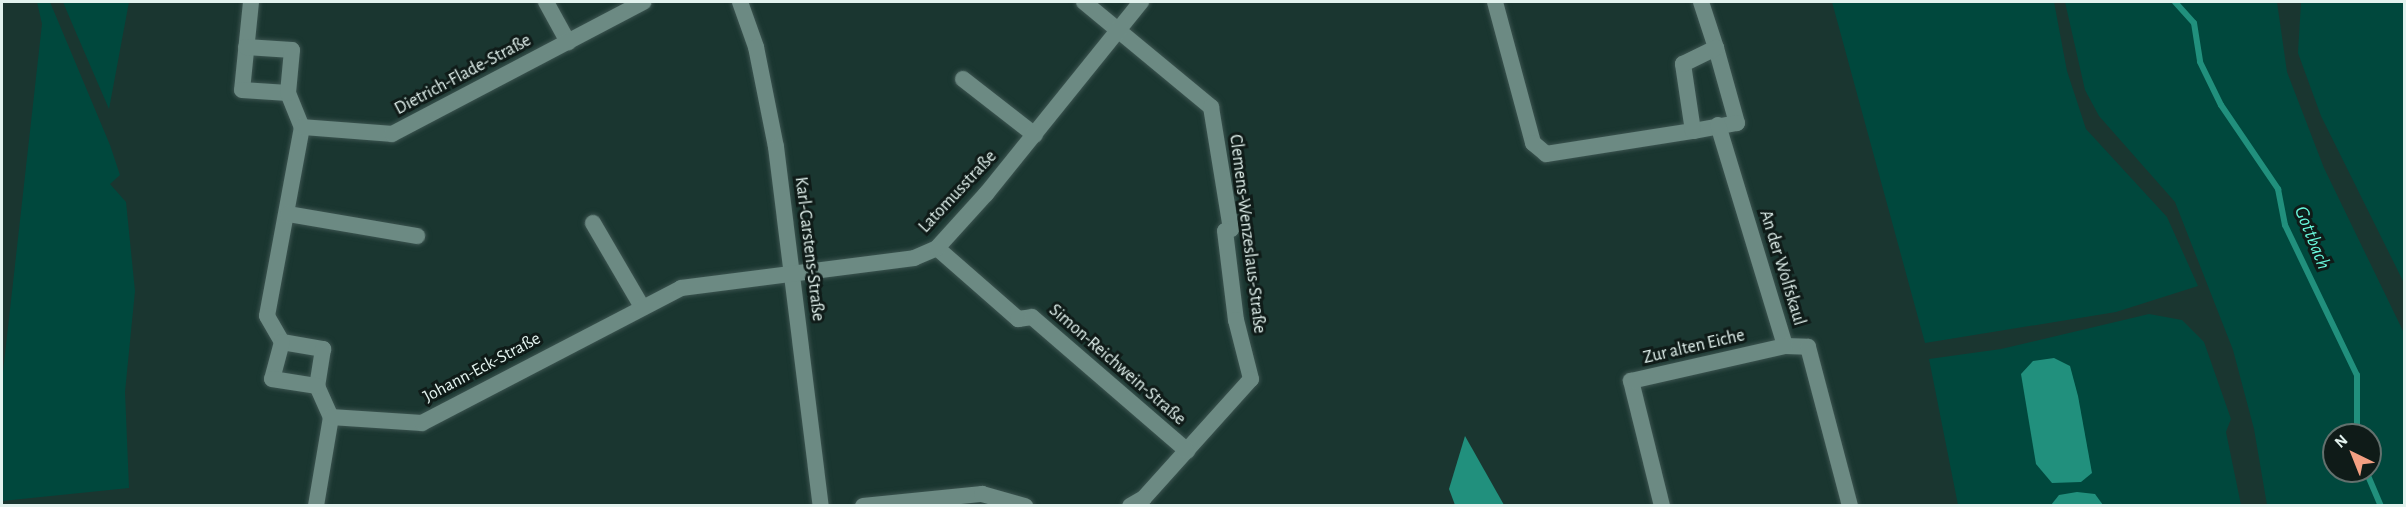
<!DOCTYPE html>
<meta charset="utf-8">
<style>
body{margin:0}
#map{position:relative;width:2406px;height:507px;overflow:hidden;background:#1a3630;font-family:"Alegreya Sans",sans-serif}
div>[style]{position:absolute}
.green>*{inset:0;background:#00483d}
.water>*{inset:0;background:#21907d}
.stream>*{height:6px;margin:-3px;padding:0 3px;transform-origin:3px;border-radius:3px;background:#21907d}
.roads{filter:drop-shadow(0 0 2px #3c5450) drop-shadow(0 0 2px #3c5450)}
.minor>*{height:16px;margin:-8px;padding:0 8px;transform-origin:8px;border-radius:8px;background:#6c8a83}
span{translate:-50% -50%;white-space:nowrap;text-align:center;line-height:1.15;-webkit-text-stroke:6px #0f1b18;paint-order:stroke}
.street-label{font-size:18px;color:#e2f2ee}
.water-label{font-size:20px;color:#69f8dc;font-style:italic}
.frame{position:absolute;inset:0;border:3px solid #e2f2ee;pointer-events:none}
.north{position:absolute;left:2322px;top:423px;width:60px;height:60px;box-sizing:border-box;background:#0f1b18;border:2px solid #63716e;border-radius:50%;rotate:317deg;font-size:16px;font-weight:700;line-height:24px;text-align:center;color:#e2f2ee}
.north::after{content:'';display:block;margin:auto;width:21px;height:27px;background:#f39f82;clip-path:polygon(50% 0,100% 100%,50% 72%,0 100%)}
</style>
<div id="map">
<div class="green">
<div style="clip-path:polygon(37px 2px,50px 2px,110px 145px,120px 175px,110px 184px,126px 202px,135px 291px,125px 392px,129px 488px,2px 501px,2px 381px,42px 24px)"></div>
<div style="clip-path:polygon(63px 2px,129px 2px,109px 109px,74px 28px)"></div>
<div style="clip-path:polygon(1832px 2px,2054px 2px,2067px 71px,2086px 129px,2167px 217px,2198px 286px,2116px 312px,1925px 343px)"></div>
<div style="clip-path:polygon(evenodd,2065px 2px,2277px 2px,2287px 72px,2324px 168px,2404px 333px,2404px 505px,2267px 505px,2254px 429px,2233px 350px,2175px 202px,2099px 116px,2085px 90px,2065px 2px,2334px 435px,2370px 435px,2370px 471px,2334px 471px,2334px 435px)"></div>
<div style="clip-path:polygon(2301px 2px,2404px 2px,2404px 283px,2321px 116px,2298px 53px)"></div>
<div style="clip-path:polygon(2149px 314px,2182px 320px,2204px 342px,2231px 419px,2226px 432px,2241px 505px,1958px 505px,1929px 359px,2001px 349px)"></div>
</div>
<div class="water">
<div style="clip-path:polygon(2054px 358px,2070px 366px,2078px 396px,2092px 473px,2081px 482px,2052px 483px,2036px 464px,2021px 374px,2033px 361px)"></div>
<div style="clip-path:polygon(1465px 436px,1504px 505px,1455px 505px,1449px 489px)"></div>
<div style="clip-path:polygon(2077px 492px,2095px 494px,2103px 505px,2051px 505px,2059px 495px)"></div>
</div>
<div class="stream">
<div style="left:2175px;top:2px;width:28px;rotate:48deg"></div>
<div style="left:2194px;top:23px;width:39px;rotate:81deg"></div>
<div style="left:2200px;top:62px;width:48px;rotate:64deg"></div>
<div style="left:2221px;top:105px;width:102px;rotate:55.8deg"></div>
<div style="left:2278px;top:189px;width:37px;rotate:79deg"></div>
<div style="left:2285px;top:225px;width:166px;rotate:64.4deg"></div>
<div style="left:2357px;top:375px;width:60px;rotate:90deg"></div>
<div style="left:2366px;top:471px;width:38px;rotate:67deg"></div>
</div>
<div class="roads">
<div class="minor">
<div style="left:251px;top:2px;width:88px;rotate:95.8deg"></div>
<div style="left:242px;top:90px;width:46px;rotate:3.7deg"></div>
<div style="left:288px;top:93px;width:37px;rotate:68deg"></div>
<div style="left:302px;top:127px;width:192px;rotate:100.5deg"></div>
<div style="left:267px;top:316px;width:30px;rotate:60deg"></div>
<div style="left:282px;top:342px;width:42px;rotate:9.7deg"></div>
<div style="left:323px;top:349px;width:37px;rotate:99deg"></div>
<div style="left:317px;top:386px;width:34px;rotate:66deg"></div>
<div style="left:331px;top:417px;width:90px;rotate:99.6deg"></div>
<div style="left:546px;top:2px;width:46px;rotate:61.2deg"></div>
<div style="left:740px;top:2px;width:48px;rotate:70.4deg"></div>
<div style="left:756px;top:47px;width:102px;rotate:78.7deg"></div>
<div style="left:776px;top:147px;width:362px;rotate:82.9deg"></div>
<div style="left:1084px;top:2px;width:165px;rotate:39.6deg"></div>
<div style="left:1211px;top:107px;width:124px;rotate:80.7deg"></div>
<div style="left:1231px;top:229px;width:6px;rotate:162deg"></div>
<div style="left:1225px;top:231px;width:90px;rotate:83deg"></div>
<div style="left:1236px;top:320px;width:61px;rotate:75.7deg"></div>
<div style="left:1251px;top:379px;width:160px;rotate:132deg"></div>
<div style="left:1144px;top:498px;width:16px;rotate:150deg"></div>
<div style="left:1495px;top:2px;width:146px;rotate:74.9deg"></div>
<div style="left:1533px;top:143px;width:17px;rotate:40deg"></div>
<div style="left:1546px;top:154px;width:149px;rotate:-8.9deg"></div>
<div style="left:1701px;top:2px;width:48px;rotate:71.9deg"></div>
<div style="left:1716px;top:48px;width:78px;rotate:74.4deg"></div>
<div style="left:1737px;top:123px;width:45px;rotate:169.7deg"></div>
<div style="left:1693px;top:131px;width:68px;rotate:-98.5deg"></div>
<div style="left:1683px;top:64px;width:37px;rotate:-26deg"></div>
<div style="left:246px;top:47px;width:46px;rotate:3.7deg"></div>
<div style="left:292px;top:50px;width:43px;rotate:95.3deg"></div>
<div style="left:963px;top:79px;width:91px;rotate:37.9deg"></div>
<div style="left:1718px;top:125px;width:231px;rotate:73.1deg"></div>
<div style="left:1785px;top:346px;width:23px;rotate:2deg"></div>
<div style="left:1808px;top:347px;width:164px;rotate:75.2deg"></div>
<div style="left:302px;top:127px;width:90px;rotate:4.4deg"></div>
<div style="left:392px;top:134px;width:284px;rotate:-27.7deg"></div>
<div style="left:288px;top:214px;width:131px;rotate:9.7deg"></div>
<div style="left:593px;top:223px;width:95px;rotate:59.7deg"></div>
<div style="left:937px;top:248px;width:108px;rotate:41.2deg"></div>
<div style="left:1018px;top:319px;width:14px;rotate:-8deg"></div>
<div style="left:1032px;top:317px;width:205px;rotate:40.8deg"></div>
<div style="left:282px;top:342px;width:38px;rotate:105deg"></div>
<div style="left:272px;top:379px;width:46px;rotate:8.8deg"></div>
<div style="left:331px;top:417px;width:91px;rotate:3.8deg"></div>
<div style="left:422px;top:423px;width:292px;rotate:-27.5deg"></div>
<div style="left:681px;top:288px;width:235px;rotate:-7.3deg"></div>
<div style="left:914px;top:258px;width:25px;rotate:-23deg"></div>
<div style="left:937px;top:248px;width:73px;rotate:-47.8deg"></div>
<div style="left:986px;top:194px;width:247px;rotate:-51.1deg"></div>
<div style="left:863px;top:506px;width:120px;rotate:-5.8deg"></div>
<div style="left:982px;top:494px;width:45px;rotate:15.6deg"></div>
<div style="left:1662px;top:506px;width:129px;rotate:-103.9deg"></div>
<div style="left:1631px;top:381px;width:158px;rotate:-12.8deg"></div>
</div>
</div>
<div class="street-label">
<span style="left:463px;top:75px;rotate:-28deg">Dietrich-Flade-Straße</span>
<span style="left:958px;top:192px;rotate:-47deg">Latomusstraße</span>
<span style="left:1247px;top:234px;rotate:83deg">Clemens-Wenzeslaus-Straße</span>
<span style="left:809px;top:249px;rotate:83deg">Karl-Carstens-Straße</span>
<span style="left:1782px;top:268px;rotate:73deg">An der Wolfskaul</span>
<span style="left:1694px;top:347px;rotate:-13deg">Zur alten Eiche</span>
<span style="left:1117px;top:365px;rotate:41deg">Simon-Reichwein-Straße</span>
<span style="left:482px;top:368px;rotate:-28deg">Johann-Eck-Straße</span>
</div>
<div class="water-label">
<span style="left:2312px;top:238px;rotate:68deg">Gottbach</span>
</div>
<div class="frame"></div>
<div class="north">N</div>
</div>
